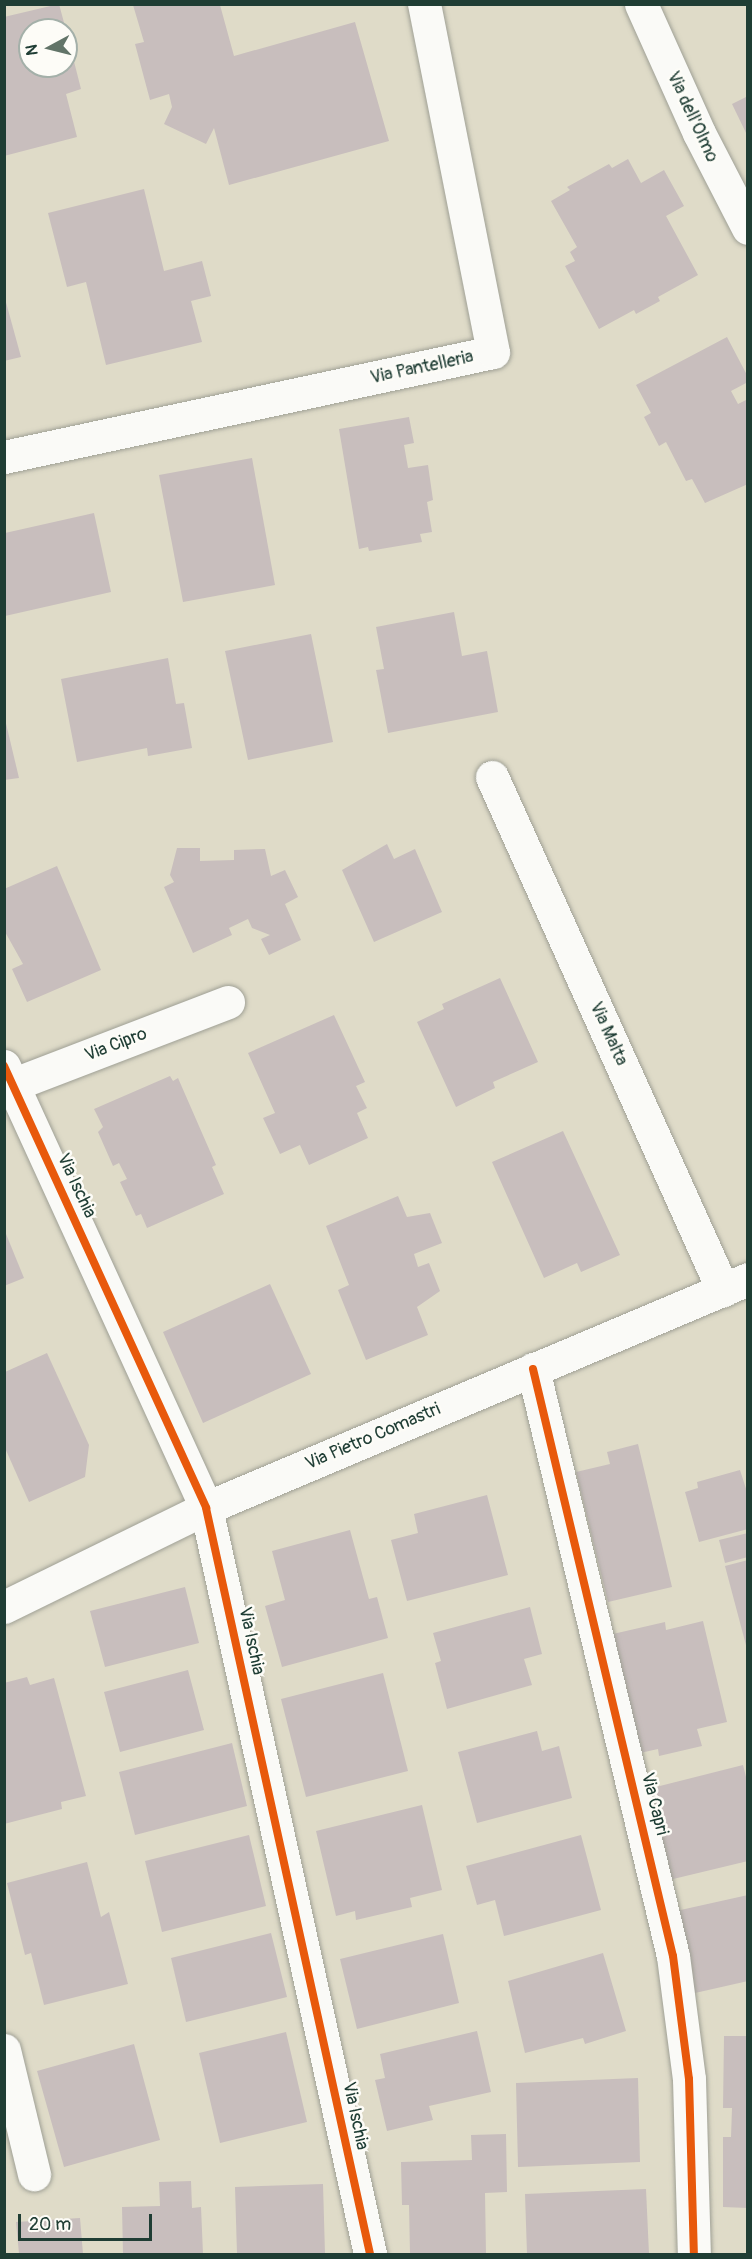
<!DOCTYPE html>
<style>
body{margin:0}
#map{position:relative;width:752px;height:2259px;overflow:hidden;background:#dfdbc8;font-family:Pangolin,sans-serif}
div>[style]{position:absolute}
.building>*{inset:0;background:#c8bebd}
.roads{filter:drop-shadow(0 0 2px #9fa095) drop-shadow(0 0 2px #9fa095)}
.street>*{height:33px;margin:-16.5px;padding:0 16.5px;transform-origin:16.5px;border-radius:16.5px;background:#fafaf7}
.cycleway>*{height:8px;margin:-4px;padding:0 4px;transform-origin:4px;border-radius:4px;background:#e8590c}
span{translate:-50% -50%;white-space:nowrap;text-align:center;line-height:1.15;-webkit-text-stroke:5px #fdfcf7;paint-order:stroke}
.street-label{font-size:18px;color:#1f3d34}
.frame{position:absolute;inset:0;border:6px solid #1f3d34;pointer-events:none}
.north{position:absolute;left:18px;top:18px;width:60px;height:60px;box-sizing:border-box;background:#fdfcf7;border:2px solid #a4b0a9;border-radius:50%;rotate:263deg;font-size:16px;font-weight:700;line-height:24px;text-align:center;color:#1f3d34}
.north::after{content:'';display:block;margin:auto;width:21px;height:27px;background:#627468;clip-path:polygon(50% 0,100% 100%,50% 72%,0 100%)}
.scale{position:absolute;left:18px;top:2214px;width:134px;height:27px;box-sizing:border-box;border:3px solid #1f3d34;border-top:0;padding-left:8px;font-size:18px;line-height:21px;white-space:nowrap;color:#1f3d34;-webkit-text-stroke:4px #fdfcf7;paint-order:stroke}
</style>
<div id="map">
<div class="building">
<div style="clip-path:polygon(59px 4px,66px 30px,30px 30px,30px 66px,66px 66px,67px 34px,81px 89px,66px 94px,77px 137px,4px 156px,4px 17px)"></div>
<div style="clip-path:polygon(133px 5px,220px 5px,234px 56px,355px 22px,389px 141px,229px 185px,214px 128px,206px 144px,164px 124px,172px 107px,169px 94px,150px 100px,135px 44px,144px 42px)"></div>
<div style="clip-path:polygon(748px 96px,748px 137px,732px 104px)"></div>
<div style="clip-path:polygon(628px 159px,641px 183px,664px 170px,684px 206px,666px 216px,698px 275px,658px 297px,660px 301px,636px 314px,634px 310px,599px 329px,565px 266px,575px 261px,570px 252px,577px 247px,551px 201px,570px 190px,567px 187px,609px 164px,612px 168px)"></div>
<div style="clip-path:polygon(144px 189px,164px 271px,202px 261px,211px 296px,191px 301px,202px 342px,106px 365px,86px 282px,67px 287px,48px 213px)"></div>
<div style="clip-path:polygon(4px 295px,21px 357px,4px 361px)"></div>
<div style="clip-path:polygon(727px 337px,748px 377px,748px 382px,731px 391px,738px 404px,748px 399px,748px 484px,705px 503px,692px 479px,686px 481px,666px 442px,659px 446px,644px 417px,651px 413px,636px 385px)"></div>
<div style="clip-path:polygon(409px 417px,414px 443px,404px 445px,408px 468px,428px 465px,433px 500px,427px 502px,432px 532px,420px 534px,422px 542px,369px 551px,368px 547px,359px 549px,339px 429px)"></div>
<div style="clip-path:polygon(252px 458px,275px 585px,183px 602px,159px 475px)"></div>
<div style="clip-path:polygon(94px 513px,111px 592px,5px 616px,5px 533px)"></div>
<div style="clip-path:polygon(454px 612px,462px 656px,487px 651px,498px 712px,388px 733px,376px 670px,384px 669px,376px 627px)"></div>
<div style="clip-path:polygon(311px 634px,333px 742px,248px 760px,225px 651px)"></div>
<div style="clip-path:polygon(168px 658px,176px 704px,184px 703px,192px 748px,148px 756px,147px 748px,77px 762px,61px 679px)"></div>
<div style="clip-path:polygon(4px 715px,19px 778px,4px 780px)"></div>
<div style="clip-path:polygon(387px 844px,394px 859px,415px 849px,442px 912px,374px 942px,342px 870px)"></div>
<div style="clip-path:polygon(177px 848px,200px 848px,200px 861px,234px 860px,234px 850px,265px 849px,271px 876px,285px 870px,298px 897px,285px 904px,301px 940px,269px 955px,261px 939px,270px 935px,252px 928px,248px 919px,229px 928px,232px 935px,193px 953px,164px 887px,174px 882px,170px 875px)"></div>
<div style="clip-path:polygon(57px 866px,101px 970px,27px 1002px,12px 969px,23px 964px,4px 930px,4px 889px)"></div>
<div style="clip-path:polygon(500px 978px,538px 1062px,493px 1082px,495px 1088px,456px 1107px,417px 1022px,444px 1009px,442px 1004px)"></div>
<div style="clip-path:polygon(334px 1015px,365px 1082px,356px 1086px,367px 1108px,357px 1113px,368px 1138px,309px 1165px,300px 1145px,280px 1154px,263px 1118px,275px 1113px,248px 1053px)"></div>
<div style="clip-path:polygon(170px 1076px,173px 1081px,178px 1078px,216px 1165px,212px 1167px,224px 1194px,147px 1228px,141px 1214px,136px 1216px,120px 1182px,127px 1179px,119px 1163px,113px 1166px,98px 1132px,103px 1127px,94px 1109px)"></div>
<div style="clip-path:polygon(563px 1131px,620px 1255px,581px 1272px,577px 1263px,544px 1278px,492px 1162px)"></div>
<div style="clip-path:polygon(398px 1196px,407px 1217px,430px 1213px,442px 1243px,414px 1254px,418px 1267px,429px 1263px,440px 1291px,417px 1307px,428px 1335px,366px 1360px,338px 1290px,349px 1285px,326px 1226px)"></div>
<div style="clip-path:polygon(4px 1229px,24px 1278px,4px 1286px)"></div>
<div style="clip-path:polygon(270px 1284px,311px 1374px,203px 1423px,163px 1332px)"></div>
<div style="clip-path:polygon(47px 1353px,89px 1445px,85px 1477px,29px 1502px,5px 1448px,5px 1372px)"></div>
<div style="clip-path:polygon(638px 1444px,672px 1587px,608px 1602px,576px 1472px,610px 1464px,607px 1452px)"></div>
<div style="clip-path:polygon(740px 1470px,748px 1495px,748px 1529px,699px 1542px,685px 1492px,698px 1488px,697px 1482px)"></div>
<div style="clip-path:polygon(487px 1495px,508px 1575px,407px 1601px,391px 1540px,418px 1533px,414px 1514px)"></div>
<div style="clip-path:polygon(350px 1530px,369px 1599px,377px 1597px,388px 1638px,282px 1667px,265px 1606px,285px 1600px,272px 1551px)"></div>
<div style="clip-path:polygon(748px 1533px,748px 1557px,725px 1563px,719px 1540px)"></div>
<div style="clip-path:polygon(748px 1560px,748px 1649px,747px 1649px,725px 1566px)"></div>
<div style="clip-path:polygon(185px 1587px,199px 1643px,105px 1667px,90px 1611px)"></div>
<div style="clip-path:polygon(530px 1607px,542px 1654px,524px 1659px,532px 1685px,447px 1709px,435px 1663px,441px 1661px,433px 1633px)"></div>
<div style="clip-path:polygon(703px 1621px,727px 1722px,697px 1729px,702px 1746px,659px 1756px,658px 1749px,640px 1753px,613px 1634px,665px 1622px,666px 1630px)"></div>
<div style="clip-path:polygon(188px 1670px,204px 1730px,120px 1752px,104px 1692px)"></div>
<div style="clip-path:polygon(383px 1673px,408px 1771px,306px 1797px,281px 1699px)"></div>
<div style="clip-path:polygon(27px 1677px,30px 1685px,54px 1678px,86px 1796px,61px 1802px,62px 1809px,4px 1824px,4px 1683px)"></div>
<div style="clip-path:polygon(537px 1731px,542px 1751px,559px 1746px,572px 1798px,477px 1823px,458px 1752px)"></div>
<div style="clip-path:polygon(232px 1743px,247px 1806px,135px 1835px,119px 1772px)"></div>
<div style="clip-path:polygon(743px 1765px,748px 1785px,748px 1861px,669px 1880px,648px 1789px)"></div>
<div style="clip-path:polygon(422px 1805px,442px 1890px,410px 1898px,412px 1907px,356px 1920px,355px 1911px,336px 1916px,316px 1831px)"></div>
<div style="clip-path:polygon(249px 1835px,266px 1906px,162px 1932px,145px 1861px)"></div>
<div style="clip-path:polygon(581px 1835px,601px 1910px,504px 1936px,495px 1900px,477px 1905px,466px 1866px)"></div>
<div style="clip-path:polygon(87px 1862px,101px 1917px,109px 1912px,128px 1984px,44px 2005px,31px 1953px,25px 1955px,7px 1883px)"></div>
<div style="clip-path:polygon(748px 1895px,748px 1981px,695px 1993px,676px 1911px)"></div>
<div style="clip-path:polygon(271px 1933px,287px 1997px,186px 2022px,171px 1958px)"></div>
<div style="clip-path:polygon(443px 1934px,459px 2003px,357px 2029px,340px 1959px)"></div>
<div style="clip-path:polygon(603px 1953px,626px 2031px,585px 2044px,583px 2038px,525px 2053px,508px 1981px)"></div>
<div style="clip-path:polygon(477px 2031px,491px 2092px,429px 2106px,433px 2120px,387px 2131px,375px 2080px,385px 2078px,380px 2054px)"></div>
<div style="clip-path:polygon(286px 2032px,307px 2122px,220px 2143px,199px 2053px)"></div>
<div style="clip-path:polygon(724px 2036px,748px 2036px,748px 2208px,723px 2207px,723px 2137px,731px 2137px,732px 2108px,723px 2108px)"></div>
<div style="clip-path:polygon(134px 2044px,160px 2140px,64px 2167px,37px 2071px)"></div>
<div style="clip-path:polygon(638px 2078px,640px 2162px,518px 2167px,516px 2083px)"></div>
<div style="clip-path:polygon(506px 2134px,507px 2192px,485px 2193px,486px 2254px,410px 2254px,409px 2205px,402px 2205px,401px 2162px,472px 2160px,471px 2135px)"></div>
<div style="clip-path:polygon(191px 2181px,192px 2208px,201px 2207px,203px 2254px,123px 2254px,122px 2207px,160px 2206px,159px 2182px)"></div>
<div style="clip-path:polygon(323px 2184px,325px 2254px,237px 2254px,235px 2187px)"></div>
<div style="clip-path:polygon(646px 2189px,649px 2254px,527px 2254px,525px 2194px)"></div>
<div style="clip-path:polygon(80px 2218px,83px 2254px,19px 2254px,16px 2222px)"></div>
</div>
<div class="roads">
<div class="street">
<div style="left:641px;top:4px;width:141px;rotate:65.8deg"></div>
<div style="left:699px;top:133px;width:107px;rotate:62.7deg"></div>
<div style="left:4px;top:457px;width:500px;rotate:-12.12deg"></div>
<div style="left:493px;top:352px;width:355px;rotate:-101.2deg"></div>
<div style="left:492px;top:777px;width:563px;rotate:65.76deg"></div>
<div style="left:4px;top:1066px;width:486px;rotate:65.4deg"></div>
<div style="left:206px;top:1508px;width:764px;rotate:77.6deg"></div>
<div style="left:4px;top:1088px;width:240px;rotate:-21deg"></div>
<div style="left:533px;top:1369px;width:603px;rotate:76.59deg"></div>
<div style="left:673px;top:1956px;width:124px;rotate:82.6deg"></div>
<div style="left:689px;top:2079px;width:175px;rotate:88.4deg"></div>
<div style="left:4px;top:1607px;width:225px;rotate:-26.1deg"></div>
<div style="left:206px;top:1508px;width:588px;rotate:-22.9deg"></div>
<div style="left:4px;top:2050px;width:128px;rotate:76.4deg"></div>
</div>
</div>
<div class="cycleway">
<div style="left:4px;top:1066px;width:486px;rotate:65.4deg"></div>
<div style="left:206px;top:1508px;width:764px;rotate:77.6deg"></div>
<div style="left:533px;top:1369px;width:603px;rotate:76.59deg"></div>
<div style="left:673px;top:1956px;width:124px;rotate:82.6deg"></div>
<div style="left:689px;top:2079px;width:175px;rotate:88.4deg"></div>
</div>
<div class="street-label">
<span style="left:692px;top:117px;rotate:65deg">Via dell'Olmo</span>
<span style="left:422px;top:368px;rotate:-12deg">Via Pantelleria</span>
<span style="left:608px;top:1034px;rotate:66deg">Via Malta</span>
<span style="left:116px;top:1045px;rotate:-21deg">Via Cipro</span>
<span style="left:76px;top:1186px;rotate:65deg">Via Ischia</span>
<span style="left:373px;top:1437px;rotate:-23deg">Via Pietro Comastri</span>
<span style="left:251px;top:1641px;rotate:78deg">Via Ischia</span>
<span style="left:654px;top:1804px;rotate:76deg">Via Capri</span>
<span style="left:355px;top:2116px;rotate:78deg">Via Ischia</span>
</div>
<div class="frame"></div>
<div class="north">N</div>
<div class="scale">20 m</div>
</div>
